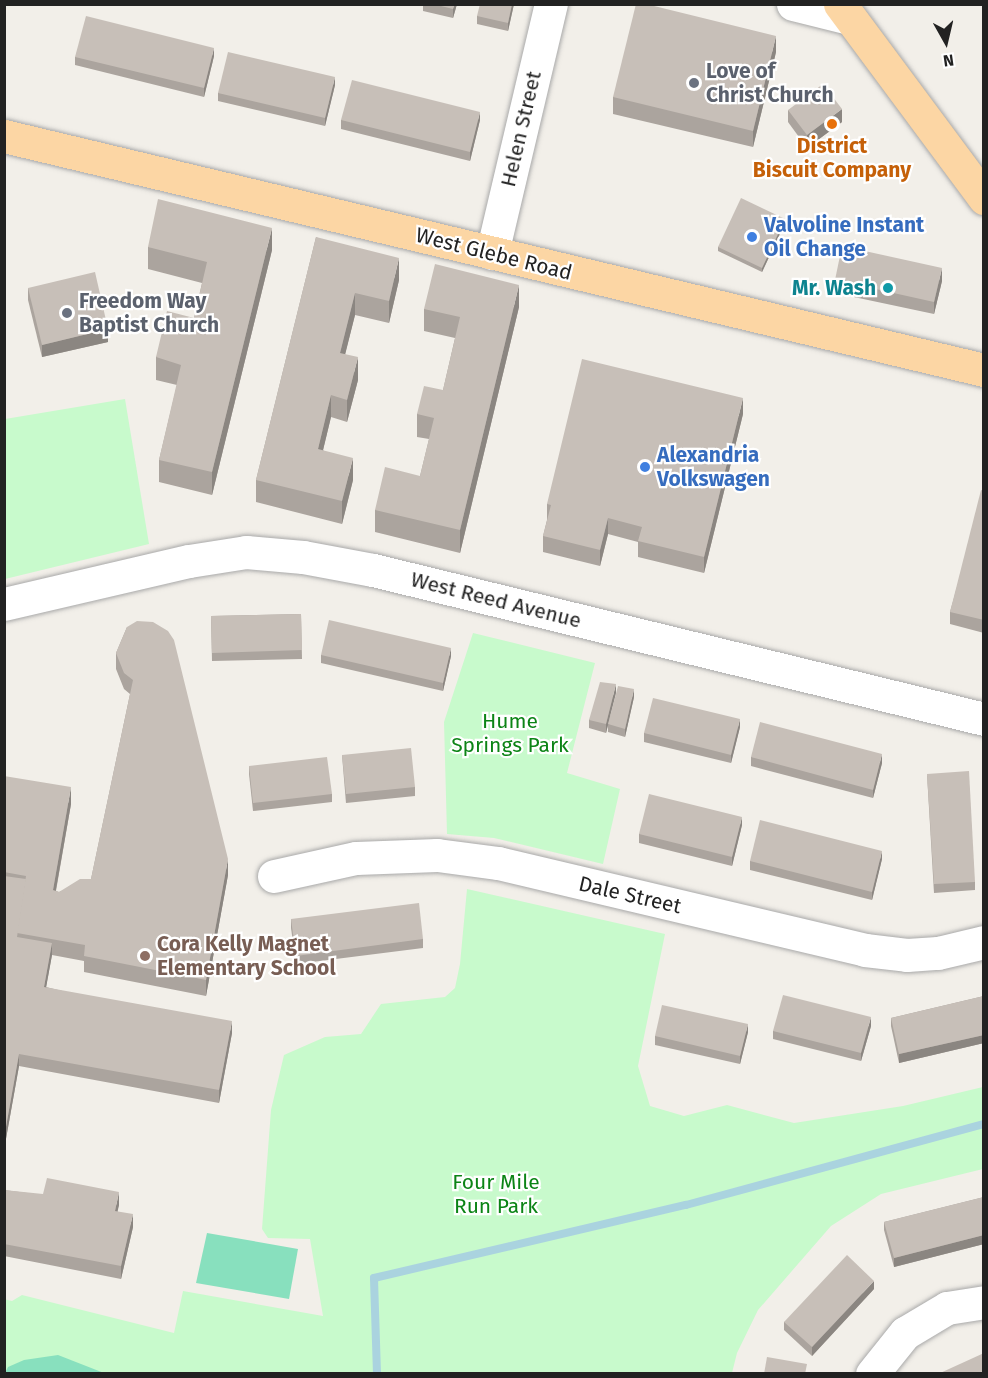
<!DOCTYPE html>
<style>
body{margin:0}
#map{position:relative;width:988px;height:1378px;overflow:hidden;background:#f2efe9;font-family:"Fira Sans",sans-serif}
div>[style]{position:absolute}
.park>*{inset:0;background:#c8facc}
.pitch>*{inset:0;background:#88e0be}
.stream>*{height:8px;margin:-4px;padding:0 4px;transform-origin:4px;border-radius:4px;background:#aad3df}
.roads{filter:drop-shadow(0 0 2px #a9a9a9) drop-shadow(0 0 2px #a9a9a9)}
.minor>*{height:33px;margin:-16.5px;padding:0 16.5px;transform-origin:16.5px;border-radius:16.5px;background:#fff}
.major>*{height:33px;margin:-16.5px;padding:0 16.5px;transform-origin:16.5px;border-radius:16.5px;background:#fcd6a4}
.wall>*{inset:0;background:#aba49e}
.shaded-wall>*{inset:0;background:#8b8681}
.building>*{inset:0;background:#c7bfb8}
.dots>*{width:16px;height:16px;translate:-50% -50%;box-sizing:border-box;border:3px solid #fff;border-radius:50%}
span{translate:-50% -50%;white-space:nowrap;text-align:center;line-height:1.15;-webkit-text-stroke:4.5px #fff;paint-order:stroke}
.worship-label{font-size:21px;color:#5b616d;font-weight:700}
.left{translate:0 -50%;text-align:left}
.street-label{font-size:21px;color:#222}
.food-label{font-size:21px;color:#c56008;font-weight:700}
.shop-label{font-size:21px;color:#366cbe;font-weight:700}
.culture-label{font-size:21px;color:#0d838f;font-weight:700}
.right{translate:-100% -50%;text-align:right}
.park-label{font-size:21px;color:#0c8416}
.education-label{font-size:21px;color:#785e54;font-weight:700}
.frame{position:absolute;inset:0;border:6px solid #222;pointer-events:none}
.north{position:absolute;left:916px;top:12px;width:60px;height:60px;-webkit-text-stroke:4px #fff;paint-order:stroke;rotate:172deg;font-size:16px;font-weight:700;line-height:24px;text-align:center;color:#222}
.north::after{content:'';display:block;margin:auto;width:21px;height:27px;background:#222;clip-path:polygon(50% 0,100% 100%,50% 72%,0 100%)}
</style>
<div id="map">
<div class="park">
<div style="clip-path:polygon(125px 399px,149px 544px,5px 579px,5px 419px)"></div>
<div style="clip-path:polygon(473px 633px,595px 663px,567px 773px,620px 789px,603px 864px,494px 838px,447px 834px,444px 722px)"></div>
<div style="clip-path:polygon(467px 889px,665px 934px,638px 1066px,650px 1106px,684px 1116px,727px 1105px,794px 1123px,903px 1106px,983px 1087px,983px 1169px,881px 1194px,831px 1226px,758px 1310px,737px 1353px,732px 1373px,5px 1373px,4px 1299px,12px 1301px,22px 1295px,174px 1333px,183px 1291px,323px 1316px,310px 1239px,268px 1238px,262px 1229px,271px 1110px,284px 1055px,325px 1037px,361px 1034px,381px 1004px,445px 997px,455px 988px,460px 964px)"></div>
</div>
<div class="pitch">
<div style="clip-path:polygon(207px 1233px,298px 1249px,289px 1299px,196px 1283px)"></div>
<div style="clip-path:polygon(58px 1355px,104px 1373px,5px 1373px,8px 1367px,24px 1360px)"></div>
</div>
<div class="stream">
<div style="left:377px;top:1374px;width:96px;rotate:-91.8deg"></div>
<div style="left:374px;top:1278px;width:320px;rotate:-13.2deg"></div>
<div style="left:686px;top:1205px;width:309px;rotate:-15.2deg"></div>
</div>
<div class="roads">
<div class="minor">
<div style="left:793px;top:4px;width:58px;rotate:14deg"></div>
<div style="left:492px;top:253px;width:256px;rotate:-76.7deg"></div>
<div style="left:4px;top:604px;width:190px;rotate:-13.1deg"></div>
<div style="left:189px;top:561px;width:58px;rotate:-9deg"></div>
<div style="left:246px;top:552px;width:57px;rotate:5deg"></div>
<div style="left:303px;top:557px;width:71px;rotate:10.5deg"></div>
<div style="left:373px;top:570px;width:629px;rotate:13.7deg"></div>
<div style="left:274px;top:876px;width:84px;rotate:-12.4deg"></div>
<div style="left:356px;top:858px;width:81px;rotate:-2.1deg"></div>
<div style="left:437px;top:855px;width:62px;rotate:7.5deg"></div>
<div style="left:498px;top:863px;width:377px;rotate:13.3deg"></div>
<div style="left:865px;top:950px;width:42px;rotate:6.8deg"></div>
<div style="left:907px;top:955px;width:31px;rotate:-4deg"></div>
<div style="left:938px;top:953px;width:47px;rotate:-13.4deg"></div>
<div style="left:872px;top:1374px;width:53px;rotate:-51.2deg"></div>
<div style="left:905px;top:1333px;width:49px;rotate:-30.8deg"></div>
<div style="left:947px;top:1308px;width:37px;rotate:-9deg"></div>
</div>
<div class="major">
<div style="left:840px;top:4px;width:242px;rotate:53.4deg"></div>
<div style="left:4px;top:136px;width:1008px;rotate:13.43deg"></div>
</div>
</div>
<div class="wall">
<div style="clip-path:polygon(423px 4px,457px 4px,453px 18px,423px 11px)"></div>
<div style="clip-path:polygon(514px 4px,508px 31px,477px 24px,477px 16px)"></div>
<div style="clip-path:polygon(776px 52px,753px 147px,613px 114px,613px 97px)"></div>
<div style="clip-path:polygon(214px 56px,204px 97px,75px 65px,75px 57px)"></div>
<div style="clip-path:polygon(335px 85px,325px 126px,218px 101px,218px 93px)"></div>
<div style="clip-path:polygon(788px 110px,842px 122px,807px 148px,788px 122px)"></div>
<div style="clip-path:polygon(341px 120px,480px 120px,470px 161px,341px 129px)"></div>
<div style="clip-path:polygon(785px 223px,762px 272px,718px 251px,718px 247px)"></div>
<div style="clip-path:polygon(316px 237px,399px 280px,389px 323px,355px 315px,345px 354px,358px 380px,347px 422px,331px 417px,323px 450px,353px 480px,342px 524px,256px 502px,256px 480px)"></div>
<div style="clip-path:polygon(148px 247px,272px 250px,212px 495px,159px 482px,159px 460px,177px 385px,156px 380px,156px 357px,194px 318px,202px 283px,148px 269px)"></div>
<div style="clip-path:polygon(835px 280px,942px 281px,934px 314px,835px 293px)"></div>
<div style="clip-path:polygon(28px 288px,108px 342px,42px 357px,28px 300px)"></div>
<div style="clip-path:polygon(519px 307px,460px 553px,375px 532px,375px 510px,420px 476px,429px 439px,417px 437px,417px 414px,443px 390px,455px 338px,424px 331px,424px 309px)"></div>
<div style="clip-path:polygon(743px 414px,704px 573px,638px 557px,638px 542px,608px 534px,600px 566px,543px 552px,543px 536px,547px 520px,547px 504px)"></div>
<div style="clip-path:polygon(984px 491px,984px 633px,950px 624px,950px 612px)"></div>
<div style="clip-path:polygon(301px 614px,302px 659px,212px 661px,211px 616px)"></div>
<div style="clip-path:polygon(127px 627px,228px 875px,206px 996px,84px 972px,84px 961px,52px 955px,46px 987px,232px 1033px,219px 1103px,19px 1066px,4px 1150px,4px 776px,71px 804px,56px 891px,59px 892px,91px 879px,130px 694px,124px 689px,116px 669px,116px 653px)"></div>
<div style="clip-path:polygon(321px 655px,451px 656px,443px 691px,321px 663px)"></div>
<div style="clip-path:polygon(616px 693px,610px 716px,634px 697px,625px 737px,608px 732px,608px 725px,606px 733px,589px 728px,589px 720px)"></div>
<div style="clip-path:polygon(740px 727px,731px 763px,644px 742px,644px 733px)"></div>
<div style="clip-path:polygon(342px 755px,415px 787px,415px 796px,346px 803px)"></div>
<div style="clip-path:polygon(751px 757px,882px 763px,873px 798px,751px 766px)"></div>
<div style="clip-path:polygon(249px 766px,332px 794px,332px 802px,253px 811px,249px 774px)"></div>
<div style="clip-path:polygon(927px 774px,975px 882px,975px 890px,934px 893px)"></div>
<div style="clip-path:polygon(742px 825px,732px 866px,639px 843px,639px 834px)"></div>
<div style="clip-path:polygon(882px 859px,872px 900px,750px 870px,750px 861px)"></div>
<div style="clip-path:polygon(291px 919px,423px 939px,423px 948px,296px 964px,291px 928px)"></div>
<div style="clip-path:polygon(984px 996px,984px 1043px,899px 1063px,891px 1026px,891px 1018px)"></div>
<div style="clip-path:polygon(871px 1026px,861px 1061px,773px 1039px,773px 1031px)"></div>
<div style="clip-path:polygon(748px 1032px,740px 1064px,655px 1045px,655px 1036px)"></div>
<div style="clip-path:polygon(4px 1190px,119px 1205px,117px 1211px,133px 1227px,121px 1279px,4px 1256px)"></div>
<div style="clip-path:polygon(984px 1197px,984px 1244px,894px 1267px,884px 1230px,884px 1222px)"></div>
<div style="clip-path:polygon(874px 1289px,812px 1356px,784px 1330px,784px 1322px)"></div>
</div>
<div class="shaded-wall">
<div style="clip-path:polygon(455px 4px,457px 4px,453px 18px,453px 9px)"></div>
<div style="clip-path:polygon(512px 4px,514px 4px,508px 31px,508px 23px)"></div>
<div style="clip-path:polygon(776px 36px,776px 52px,753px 147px,753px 131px)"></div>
<div style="clip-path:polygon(214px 48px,214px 56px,204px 97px,204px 88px)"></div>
<div style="clip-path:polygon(335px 77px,335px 85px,325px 126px,325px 118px)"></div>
<div style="clip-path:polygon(842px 109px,842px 122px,807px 148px,807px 135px)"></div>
<div style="clip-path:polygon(480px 112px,480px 120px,470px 161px,470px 152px)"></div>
<div style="clip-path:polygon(785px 219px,785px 223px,762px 272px,762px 268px)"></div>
<div style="clip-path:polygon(272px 228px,272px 250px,212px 495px,212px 472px)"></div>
<div style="clip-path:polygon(399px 258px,399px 280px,389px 323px,389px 301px)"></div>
<div style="clip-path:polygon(942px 268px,942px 281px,934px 314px,934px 302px)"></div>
<div style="clip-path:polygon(519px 285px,519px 307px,460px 553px,460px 530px)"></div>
<div style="clip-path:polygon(355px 293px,355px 315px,340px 375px,340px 353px)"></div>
<div style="clip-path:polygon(108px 329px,108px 342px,42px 357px,42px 345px)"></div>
<div style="clip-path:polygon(358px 357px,358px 380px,347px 422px,347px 400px)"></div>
<div style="clip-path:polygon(331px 395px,331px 417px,318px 471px,318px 449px)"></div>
<div style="clip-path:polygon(743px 398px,743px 414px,704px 573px,704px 557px)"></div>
<div style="clip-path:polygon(353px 458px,353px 480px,342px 524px,342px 501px)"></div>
<div style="clip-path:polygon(608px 518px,608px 534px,600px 566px,600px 550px)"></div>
<div style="clip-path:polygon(451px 648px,451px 656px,443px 691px,443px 683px)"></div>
<div style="clip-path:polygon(616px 684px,616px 693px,606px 733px,606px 724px)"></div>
<div style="clip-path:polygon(634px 689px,634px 697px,625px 737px,625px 729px)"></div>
<div style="clip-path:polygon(740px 719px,740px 727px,731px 763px,731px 755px)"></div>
<div style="clip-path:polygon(882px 754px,882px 763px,873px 798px,873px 790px)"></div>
<div style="clip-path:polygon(71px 787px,71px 804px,53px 906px,53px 890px)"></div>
<div style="clip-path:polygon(742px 817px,742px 825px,732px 866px,732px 857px)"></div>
<div style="clip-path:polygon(882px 851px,882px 859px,872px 900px,872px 892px)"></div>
<div style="clip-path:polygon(228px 859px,228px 875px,206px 996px,206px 980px)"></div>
<div style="clip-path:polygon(52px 943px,52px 955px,44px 999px,44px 987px)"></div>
<div style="clip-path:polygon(871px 1017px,871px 1026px,861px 1061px,861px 1053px)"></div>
<div style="clip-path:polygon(232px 1021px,232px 1033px,219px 1103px,219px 1090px)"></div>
<div style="clip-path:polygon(748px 1024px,748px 1032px,740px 1064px,740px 1056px)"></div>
<div style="clip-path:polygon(984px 1035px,984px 1043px,899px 1063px,899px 1054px)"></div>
<div style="clip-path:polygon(19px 1054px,19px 1066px,4px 1150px,4px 1138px)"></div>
<div style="clip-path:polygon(119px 1192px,119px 1205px,115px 1223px,115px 1211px)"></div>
<div style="clip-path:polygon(133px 1214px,133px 1227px,121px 1279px,121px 1266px)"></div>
<div style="clip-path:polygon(984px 1235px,984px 1244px,894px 1267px,894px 1258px)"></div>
<div style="clip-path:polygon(874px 1281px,874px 1289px,812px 1356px,812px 1347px)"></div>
</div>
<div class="building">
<div style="clip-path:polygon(433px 4px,455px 4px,453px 9px)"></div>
<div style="clip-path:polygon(480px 4px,512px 4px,508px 23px,477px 16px)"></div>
<div style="clip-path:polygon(636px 4px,646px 4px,776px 36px,753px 131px,613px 97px)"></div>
<div style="clip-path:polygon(86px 16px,214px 48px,204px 88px,75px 57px)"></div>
<div style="clip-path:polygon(228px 52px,335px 77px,325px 118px,218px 93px)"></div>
<div style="clip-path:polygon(352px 80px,480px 112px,470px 152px,341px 120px)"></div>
<div style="clip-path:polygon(823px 84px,842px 109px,807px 135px,788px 110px)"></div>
<div style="clip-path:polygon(741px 198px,785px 219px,762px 268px,718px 247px)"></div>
<div style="clip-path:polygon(158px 199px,272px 228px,212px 472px,159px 460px,181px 365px,156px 357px,167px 311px,194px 318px,207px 262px,148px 247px)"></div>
<div style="clip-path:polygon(316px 237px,399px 258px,389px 301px,355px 293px,340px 353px,358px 357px,347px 400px,331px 395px,318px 449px,353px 458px,342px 501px,256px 480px)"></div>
<div style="clip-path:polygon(842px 246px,942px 268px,934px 302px,835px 280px)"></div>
<div style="clip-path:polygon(435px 264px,519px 285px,460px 530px,375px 510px,385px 467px,420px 476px,434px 418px,417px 414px,424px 386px,443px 390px,460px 317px,424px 309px)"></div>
<div style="clip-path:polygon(95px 272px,108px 329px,42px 345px,28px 288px)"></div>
<div style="clip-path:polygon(582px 359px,743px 398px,704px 557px,638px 541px,642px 527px,608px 518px,600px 550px,543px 536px,551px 505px,547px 504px)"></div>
<div style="clip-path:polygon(981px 490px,984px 491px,984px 620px,950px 612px)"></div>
<div style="clip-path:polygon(301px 614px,302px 650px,212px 653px,211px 616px)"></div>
<div style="clip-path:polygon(329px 620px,451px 648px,443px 683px,321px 655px)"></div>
<div style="clip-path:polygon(137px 621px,153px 622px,168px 631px,174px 640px,228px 859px,206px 980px,84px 956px,85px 945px,17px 933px,26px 876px,4px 872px,4px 776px,71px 787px,53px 890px,59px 892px,80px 879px,91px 879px,133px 680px,124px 673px,116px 653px,127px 627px)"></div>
<div style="clip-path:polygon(600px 682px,616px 684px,606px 724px,589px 720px)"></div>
<div style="clip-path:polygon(618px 686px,634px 689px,625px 729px,608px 724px)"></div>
<div style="clip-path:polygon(653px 698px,740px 719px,731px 755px,644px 733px)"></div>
<div style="clip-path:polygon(760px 722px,882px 754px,873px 790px,751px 757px)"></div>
<div style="clip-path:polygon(411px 748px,415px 787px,346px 794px,342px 755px)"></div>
<div style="clip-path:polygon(327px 757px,332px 794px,253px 803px,249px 766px)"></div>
<div style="clip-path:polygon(969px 771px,975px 882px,934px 884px,927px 774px)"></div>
<div style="clip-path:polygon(649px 794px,742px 817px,732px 857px,639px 834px)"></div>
<div style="clip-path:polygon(760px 820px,882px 851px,872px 892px,750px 861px)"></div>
<div style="clip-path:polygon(4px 876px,26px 879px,17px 937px,52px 943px,44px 987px,232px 1021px,219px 1090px,19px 1054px,4px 1138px)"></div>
<div style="clip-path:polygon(419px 903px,423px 939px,296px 956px,291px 919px)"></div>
<div style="clip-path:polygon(783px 995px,871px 1017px,861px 1053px,773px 1031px)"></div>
<div style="clip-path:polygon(984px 996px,984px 1035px,899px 1054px,891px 1018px)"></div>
<div style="clip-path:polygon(662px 1005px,748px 1024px,740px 1056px,655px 1036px)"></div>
<div style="clip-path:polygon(47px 1178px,119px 1192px,115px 1211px,133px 1214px,121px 1266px,4px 1244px,4px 1190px,43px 1194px)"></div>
<div style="clip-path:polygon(984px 1197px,984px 1235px,894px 1258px,884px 1222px)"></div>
<div style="clip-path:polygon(847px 1255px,874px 1281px,812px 1347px,784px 1322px)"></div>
<div style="clip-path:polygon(984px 1353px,984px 1374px,938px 1374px)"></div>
<div style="clip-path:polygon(767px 1357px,807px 1364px,805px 1374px,764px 1374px)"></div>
</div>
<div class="dots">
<div style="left:694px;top:83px;background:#6b7280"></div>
<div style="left:832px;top:124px;background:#e8710a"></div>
<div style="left:752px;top:237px;background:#3f7fe0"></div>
<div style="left:888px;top:288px;background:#0f9aa8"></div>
<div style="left:67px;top:313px;background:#6b7280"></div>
<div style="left:645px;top:467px;background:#3f7fe0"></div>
<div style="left:145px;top:956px;background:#8d6e63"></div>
</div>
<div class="worship-label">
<span class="left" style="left:706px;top:83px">Love of<br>Christ Church</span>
<span class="left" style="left:79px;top:313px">Freedom Way<br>Baptist Church</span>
</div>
<div class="street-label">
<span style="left:521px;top:129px;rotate:-77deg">Helen Street</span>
<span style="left:494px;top:254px;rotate:14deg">West Glebe Road</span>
<span style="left:496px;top:600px;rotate:14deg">West Reed Avenue</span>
<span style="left:630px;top:895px;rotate:13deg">Dale Street</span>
</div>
<div class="food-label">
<span style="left:832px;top:158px">District<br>Biscuit Company</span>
</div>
<div class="shop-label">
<span class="left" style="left:764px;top:237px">Valvoline Instant<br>Oil Change</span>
<span class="left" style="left:657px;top:467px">Alexandria<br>Volkswagen</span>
</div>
<div class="culture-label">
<span class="right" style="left:876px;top:288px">Mr. Wash</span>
</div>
<div class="park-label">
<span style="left:510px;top:733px">Hume<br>Springs Park</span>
<span style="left:496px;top:1194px">Four Mile<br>Run Park</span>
</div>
<div class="education-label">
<span class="left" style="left:157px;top:956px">Cora Kelly Magnet<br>Elementary School</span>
</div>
<div class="frame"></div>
<div class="north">N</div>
</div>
